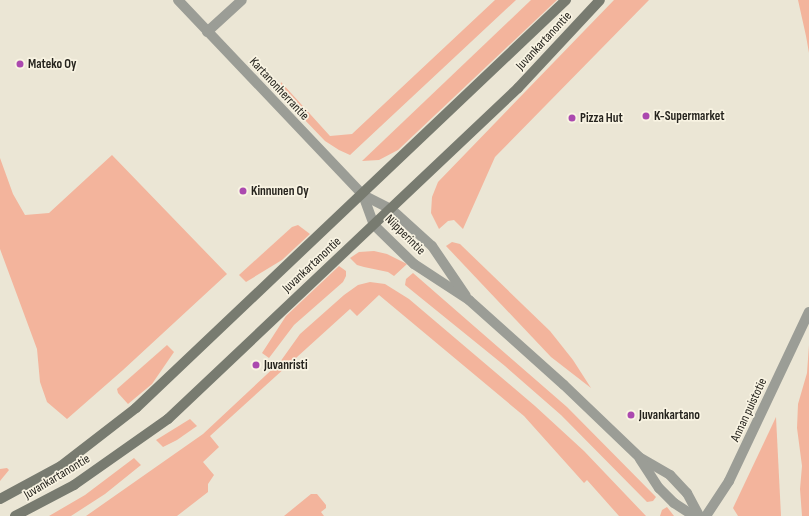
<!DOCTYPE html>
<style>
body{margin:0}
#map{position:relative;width:809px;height:516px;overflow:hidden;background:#ebe6d5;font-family:"Sofia Sans Condensed",sans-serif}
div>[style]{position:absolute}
.green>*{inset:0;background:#f3b49c}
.minor>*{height:10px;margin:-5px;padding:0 5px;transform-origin:5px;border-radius:5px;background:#9b9d96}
.tertiary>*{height:10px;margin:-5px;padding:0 5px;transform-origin:5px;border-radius:5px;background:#9b9d96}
.secondary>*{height:10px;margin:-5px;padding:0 5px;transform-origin:5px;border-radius:5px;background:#787b70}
.dots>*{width:11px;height:11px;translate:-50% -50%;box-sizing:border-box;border:2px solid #f8f3e2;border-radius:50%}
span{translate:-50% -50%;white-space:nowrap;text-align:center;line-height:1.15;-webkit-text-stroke:3.5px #f8f3e2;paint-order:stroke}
.street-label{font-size:13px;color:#26241e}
.poi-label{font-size:13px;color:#26241e;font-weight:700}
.left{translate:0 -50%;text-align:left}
</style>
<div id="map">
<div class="green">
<div style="clip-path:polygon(495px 0,516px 0,350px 155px,339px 150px,325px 141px,279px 93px,281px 82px,330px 136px,352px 134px)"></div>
<div style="clip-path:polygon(531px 0,557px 0,398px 150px,379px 160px,362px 161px)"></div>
<div style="clip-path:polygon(614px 0,649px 0,495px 157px,463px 229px,454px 220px,448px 221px,439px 229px,431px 213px,432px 197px,438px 182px)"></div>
<div style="clip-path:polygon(798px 0,809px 0,809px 53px,806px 36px)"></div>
<div style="clip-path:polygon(112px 155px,227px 274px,123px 370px,67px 419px,47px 402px,40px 382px,37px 349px,0 249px,0 158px,13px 194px,25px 215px,49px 213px)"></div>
<div style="clip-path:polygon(298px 225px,310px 234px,282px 260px,246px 282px,239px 275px,292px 227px)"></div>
<div style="clip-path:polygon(452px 242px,460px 244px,550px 331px,573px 360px,591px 388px,551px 357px,446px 246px)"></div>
<div style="clip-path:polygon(374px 251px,387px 254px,407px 264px,394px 276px,388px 272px,364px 267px,357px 265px,350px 258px,359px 252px)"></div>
<div style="clip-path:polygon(339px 266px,346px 271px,346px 276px,343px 282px,294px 325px,269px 358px,262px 353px,286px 316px)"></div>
<div style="clip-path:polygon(413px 273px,567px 407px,656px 497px,653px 501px,647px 502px,561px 415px,505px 366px,405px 285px,406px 279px)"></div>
<div style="clip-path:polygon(370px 282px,385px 284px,409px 299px,535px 406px,584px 451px,646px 516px,619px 516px,587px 480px,584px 483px,524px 416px,379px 295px,357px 316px,350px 309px,210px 436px,219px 447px,203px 462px,214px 475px,208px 484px,208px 492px,177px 516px,86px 516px,203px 434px,280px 362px,300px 334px,344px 295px,358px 285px)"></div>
<div style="clip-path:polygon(167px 345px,174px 352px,152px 384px,128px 404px,118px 393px,117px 389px)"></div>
<div style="clip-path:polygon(809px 345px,809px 516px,802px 516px,800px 489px,802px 466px,797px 428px,798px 404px,807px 373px)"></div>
<div style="clip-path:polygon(776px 417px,781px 516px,738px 516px,733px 508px)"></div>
<div style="clip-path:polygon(190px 419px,197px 426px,177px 440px,163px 447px,156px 440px)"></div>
<div style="clip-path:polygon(134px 458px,141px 465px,105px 494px,71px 516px,49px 516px,85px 495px)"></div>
<div style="clip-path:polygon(7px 468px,9px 470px,0 481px,0 469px)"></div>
<div style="clip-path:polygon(311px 494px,317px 494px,326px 505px,326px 508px,321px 512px,324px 516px,284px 516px)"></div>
<div style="clip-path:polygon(667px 507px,674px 516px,660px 516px,662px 510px)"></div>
</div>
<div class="minor">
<div style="left:178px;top:0;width:269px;rotate:46.5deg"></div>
<div style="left:207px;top:32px;width:47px;rotate:-42.4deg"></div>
<div style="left:706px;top:516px;width:42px;rotate:-56.7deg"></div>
<div style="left:729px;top:481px;width:187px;rotate:-64.7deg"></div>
</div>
<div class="tertiary">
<div style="left:363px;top:195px;width:32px;rotate:70deg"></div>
<div style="left:374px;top:225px;width:56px;rotate:44.3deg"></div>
<div style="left:414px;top:264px;width:66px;rotate:33.2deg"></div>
<div style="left:469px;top:300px;width:127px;rotate:41.8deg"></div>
<div style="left:564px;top:385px;width:104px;rotate:43.8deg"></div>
<div style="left:639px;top:457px;width:36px;rotate:30deg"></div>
<div style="left:670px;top:475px;width:25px;rotate:47deg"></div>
<div style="left:687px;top:493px;width:26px;rotate:62deg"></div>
<div style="left:363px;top:195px;width:31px;rotate:27deg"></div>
<div style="left:391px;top:209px;width:55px;rotate:42.1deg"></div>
<div style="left:432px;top:246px;width:60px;rotate:55.8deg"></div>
<div style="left:640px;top:459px;width:35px;rotate:57deg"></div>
<div style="left:659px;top:488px;width:21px;rotate:45deg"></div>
<div style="left:674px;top:503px;width:24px;rotate:33deg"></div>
</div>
<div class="secondary">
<div style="left:0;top:499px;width:69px;rotate:-28.4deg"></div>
<div style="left:61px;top:466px;width:95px;rotate:-37.7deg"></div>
<div style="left:136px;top:408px;width:593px;rotate:-43.5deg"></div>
<div style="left:15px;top:516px;width:67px;rotate:-27.7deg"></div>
<div style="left:74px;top:485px;width:115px;rotate:-35.1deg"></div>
<div style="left:168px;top:419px;width:482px;rotate:-43.4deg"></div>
<div style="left:518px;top:88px;width:120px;rotate:-47deg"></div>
</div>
<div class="dots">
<div style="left:20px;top:64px;background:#ab49af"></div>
<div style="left:646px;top:116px;background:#ab49af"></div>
<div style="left:572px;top:118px;background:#ab49af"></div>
<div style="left:243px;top:191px;background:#ab49af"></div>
<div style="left:256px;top:365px;background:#ab49af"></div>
<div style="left:631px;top:415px;background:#ab49af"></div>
</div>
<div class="street-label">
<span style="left:544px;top:41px;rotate:-47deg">Juvankartanontie</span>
<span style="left:279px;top:89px;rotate:47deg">Kartanonherrantie</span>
<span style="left:405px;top:235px;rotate:45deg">Niipperintie</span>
<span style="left:312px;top:265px;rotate:-43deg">Juvankartanontie</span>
<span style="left:749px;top:410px;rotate:-65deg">Annan puistotie</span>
<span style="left:57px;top:477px;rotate:-31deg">Juvankartanontie</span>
</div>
<div class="poi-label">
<span class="left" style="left:28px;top:64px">Mateko Oy</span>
<span class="left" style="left:654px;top:116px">K-Supermarket</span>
<span class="left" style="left:580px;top:118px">Pizza Hut</span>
<span class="left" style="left:251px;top:191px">Kinnunen Oy</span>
<span class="left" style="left:264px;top:365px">Juvanristi</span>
<span class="left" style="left:639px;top:415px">Juvankartano</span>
</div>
</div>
